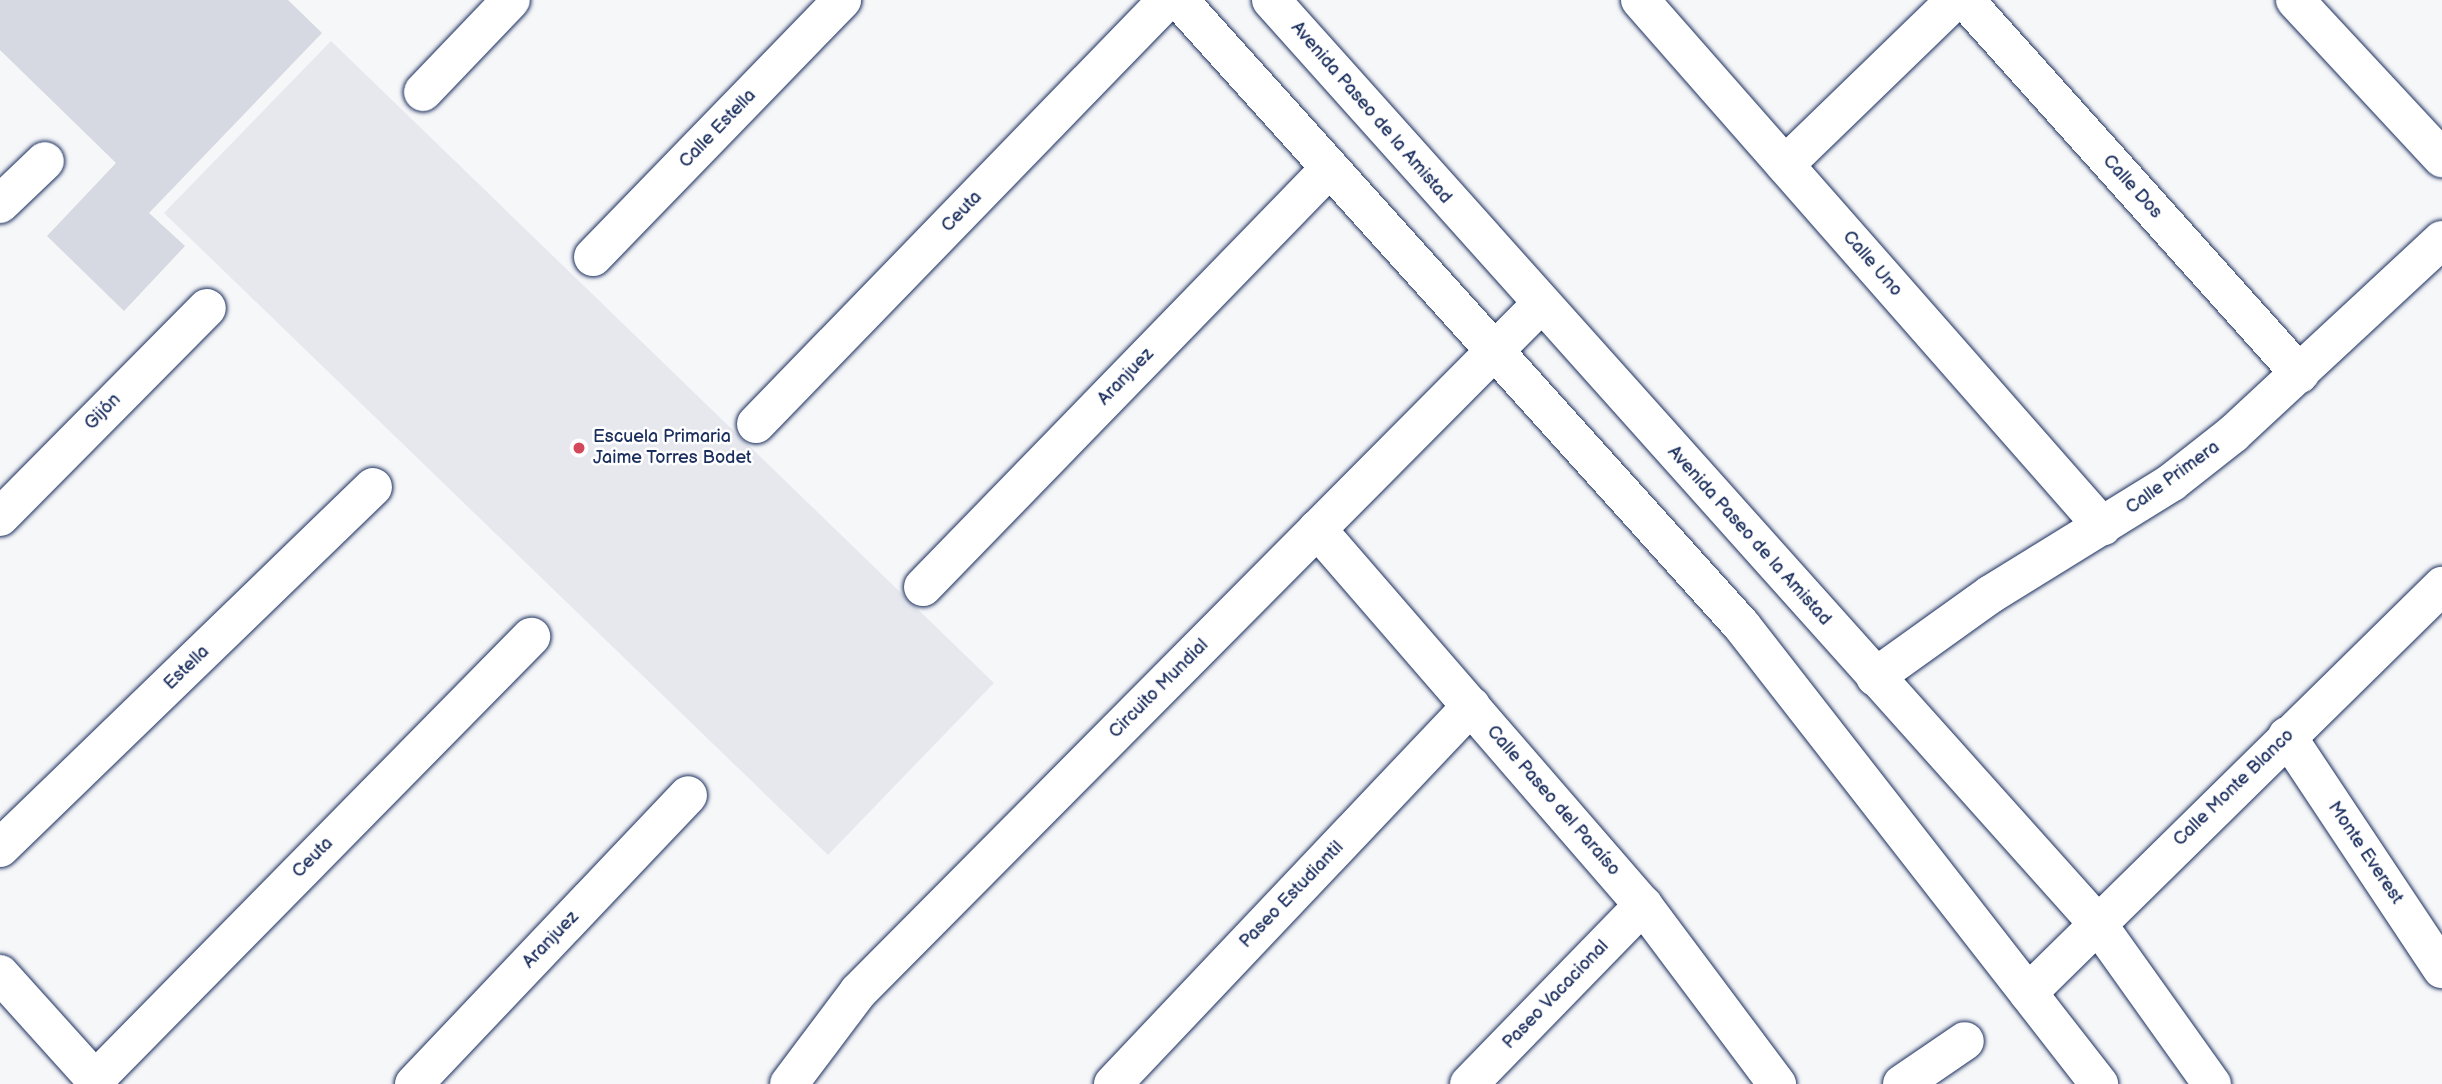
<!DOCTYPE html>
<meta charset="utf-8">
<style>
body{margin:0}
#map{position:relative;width:2442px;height:1084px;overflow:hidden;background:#f6f7f9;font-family:"Balsamiq Sans",sans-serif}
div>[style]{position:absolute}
.built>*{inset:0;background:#e6e8ee}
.green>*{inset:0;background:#d6d9e2}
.roads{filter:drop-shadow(0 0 2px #1b2f5e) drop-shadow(0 0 2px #1b2f5e)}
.minor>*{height:38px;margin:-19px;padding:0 19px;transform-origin:19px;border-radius:19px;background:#fff}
.dots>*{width:19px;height:19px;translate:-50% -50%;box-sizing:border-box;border:4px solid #fff;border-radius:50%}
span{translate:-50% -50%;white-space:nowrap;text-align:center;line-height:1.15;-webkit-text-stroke:5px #fff;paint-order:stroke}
.street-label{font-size:18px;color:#1b2f5e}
.poi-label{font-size:18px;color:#1b2f5e}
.left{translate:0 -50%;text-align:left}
</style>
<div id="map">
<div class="built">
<div style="clip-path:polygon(331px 41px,994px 683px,828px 855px,164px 213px)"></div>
</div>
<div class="green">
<div style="clip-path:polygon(0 0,288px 0,322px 33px,149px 213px,185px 246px,124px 311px,47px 236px,116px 163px,0 50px)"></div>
</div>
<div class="roads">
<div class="minor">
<div style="left:1179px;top:0;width:842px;rotate:48.03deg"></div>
<div style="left:1742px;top:626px;width:581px;rotate:52.06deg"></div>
<div style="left:1271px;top:0;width:1239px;rotate:48.17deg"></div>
<div style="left:2097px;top:923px;width:198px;rotate:54.5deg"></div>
<div style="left:1640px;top:0;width:701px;rotate:48.7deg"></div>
<div style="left:1965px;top:0;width:502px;rotate:48.15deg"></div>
<div style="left:2295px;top:0;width:216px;rotate:47.1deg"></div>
<div style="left:423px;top:92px;width:127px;rotate:-46.3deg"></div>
<div style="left:1785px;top:165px;width:237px;rotate:-44.1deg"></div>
<div style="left:0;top:204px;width:62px;rotate:-43.7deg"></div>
<div style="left:593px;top:257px;width:358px;rotate:-45.9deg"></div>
<div style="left:756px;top:424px;width:591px;rotate:-45.89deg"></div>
<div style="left:0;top:517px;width:294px;rotate:-45.3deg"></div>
<div style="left:1317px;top:529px;width:498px;rotate:49.1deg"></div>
<div style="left:1643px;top:905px;width:224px;rotate:53.2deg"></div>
<div style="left:923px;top:587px;width:584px;rotate:-45.83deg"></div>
<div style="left:1875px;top:677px;width:143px;rotate:-35.6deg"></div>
<div style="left:1991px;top:594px;width:213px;rotate:-31.7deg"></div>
<div style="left:2172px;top:482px;width:78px;rotate:-38.2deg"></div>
<div style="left:2233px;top:434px;width:285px;rotate:-42.9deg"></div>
<div style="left:2287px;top:736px;width:280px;rotate:56.4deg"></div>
<div style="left:0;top:848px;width:519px;rotate:-44.06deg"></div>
<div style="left:0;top:974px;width:148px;rotate:48deg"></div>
<div style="left:2028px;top:993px;width:581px;rotate:-44.51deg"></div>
<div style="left:95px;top:1080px;width:622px;rotate:-45.46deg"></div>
<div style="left:414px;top:1084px;width:398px;rotate:-46.5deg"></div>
<div style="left:789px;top:1084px;width:115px;rotate:-53.1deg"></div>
<div style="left:858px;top:992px;width:968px;rotate:-45.21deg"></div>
<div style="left:1113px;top:1084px;width:521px;rotate:-46.56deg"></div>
<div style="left:1469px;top:1084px;width:250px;rotate:-45.8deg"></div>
<div style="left:1902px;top:1084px;width:76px;rotate:-34.3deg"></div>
</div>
</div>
<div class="dots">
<div style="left:579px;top:448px;background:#d1495b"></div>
</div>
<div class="street-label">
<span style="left:1371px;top:113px;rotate:49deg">Avenida Paseo de la Amistad</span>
<span style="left:718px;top:129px;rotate:-46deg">Calle Estella</span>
<span style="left:2132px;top:187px;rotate:48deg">Calle Dos</span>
<span style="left:962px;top:212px;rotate:-46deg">Ceuta</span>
<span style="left:1872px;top:264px;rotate:49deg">Calle Uno</span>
<span style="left:1126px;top:377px;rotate:-46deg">Aranjuez</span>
<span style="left:103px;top:412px;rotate:-45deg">Gijón</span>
<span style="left:2173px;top:478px;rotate:-36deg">Calle Primera</span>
<span style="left:1749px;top:536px;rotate:48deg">Avenida Paseo de la Amistad</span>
<span style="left:187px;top:668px;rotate:-44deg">Estella</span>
<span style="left:1159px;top:689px;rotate:-45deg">Circuito Mundial</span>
<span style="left:2234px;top:788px;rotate:-44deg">Calle Monte Blanco</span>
<span style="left:1553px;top:801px;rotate:49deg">Calle Paseo del Paraíso</span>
<span style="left:2365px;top:853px;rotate:56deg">Monte Everest</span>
<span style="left:313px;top:858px;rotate:-45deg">Ceuta</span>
<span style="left:1292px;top:895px;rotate:-46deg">Paseo Estudiantil</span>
<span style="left:551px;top:940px;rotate:-46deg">Aranjuez</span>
<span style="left:1556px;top:995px;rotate:-46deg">Paseo Vacacional</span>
</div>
<div class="poi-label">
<span class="left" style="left:593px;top:448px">Escuela Primaria<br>Jaime Torres Bodet</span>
</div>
</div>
